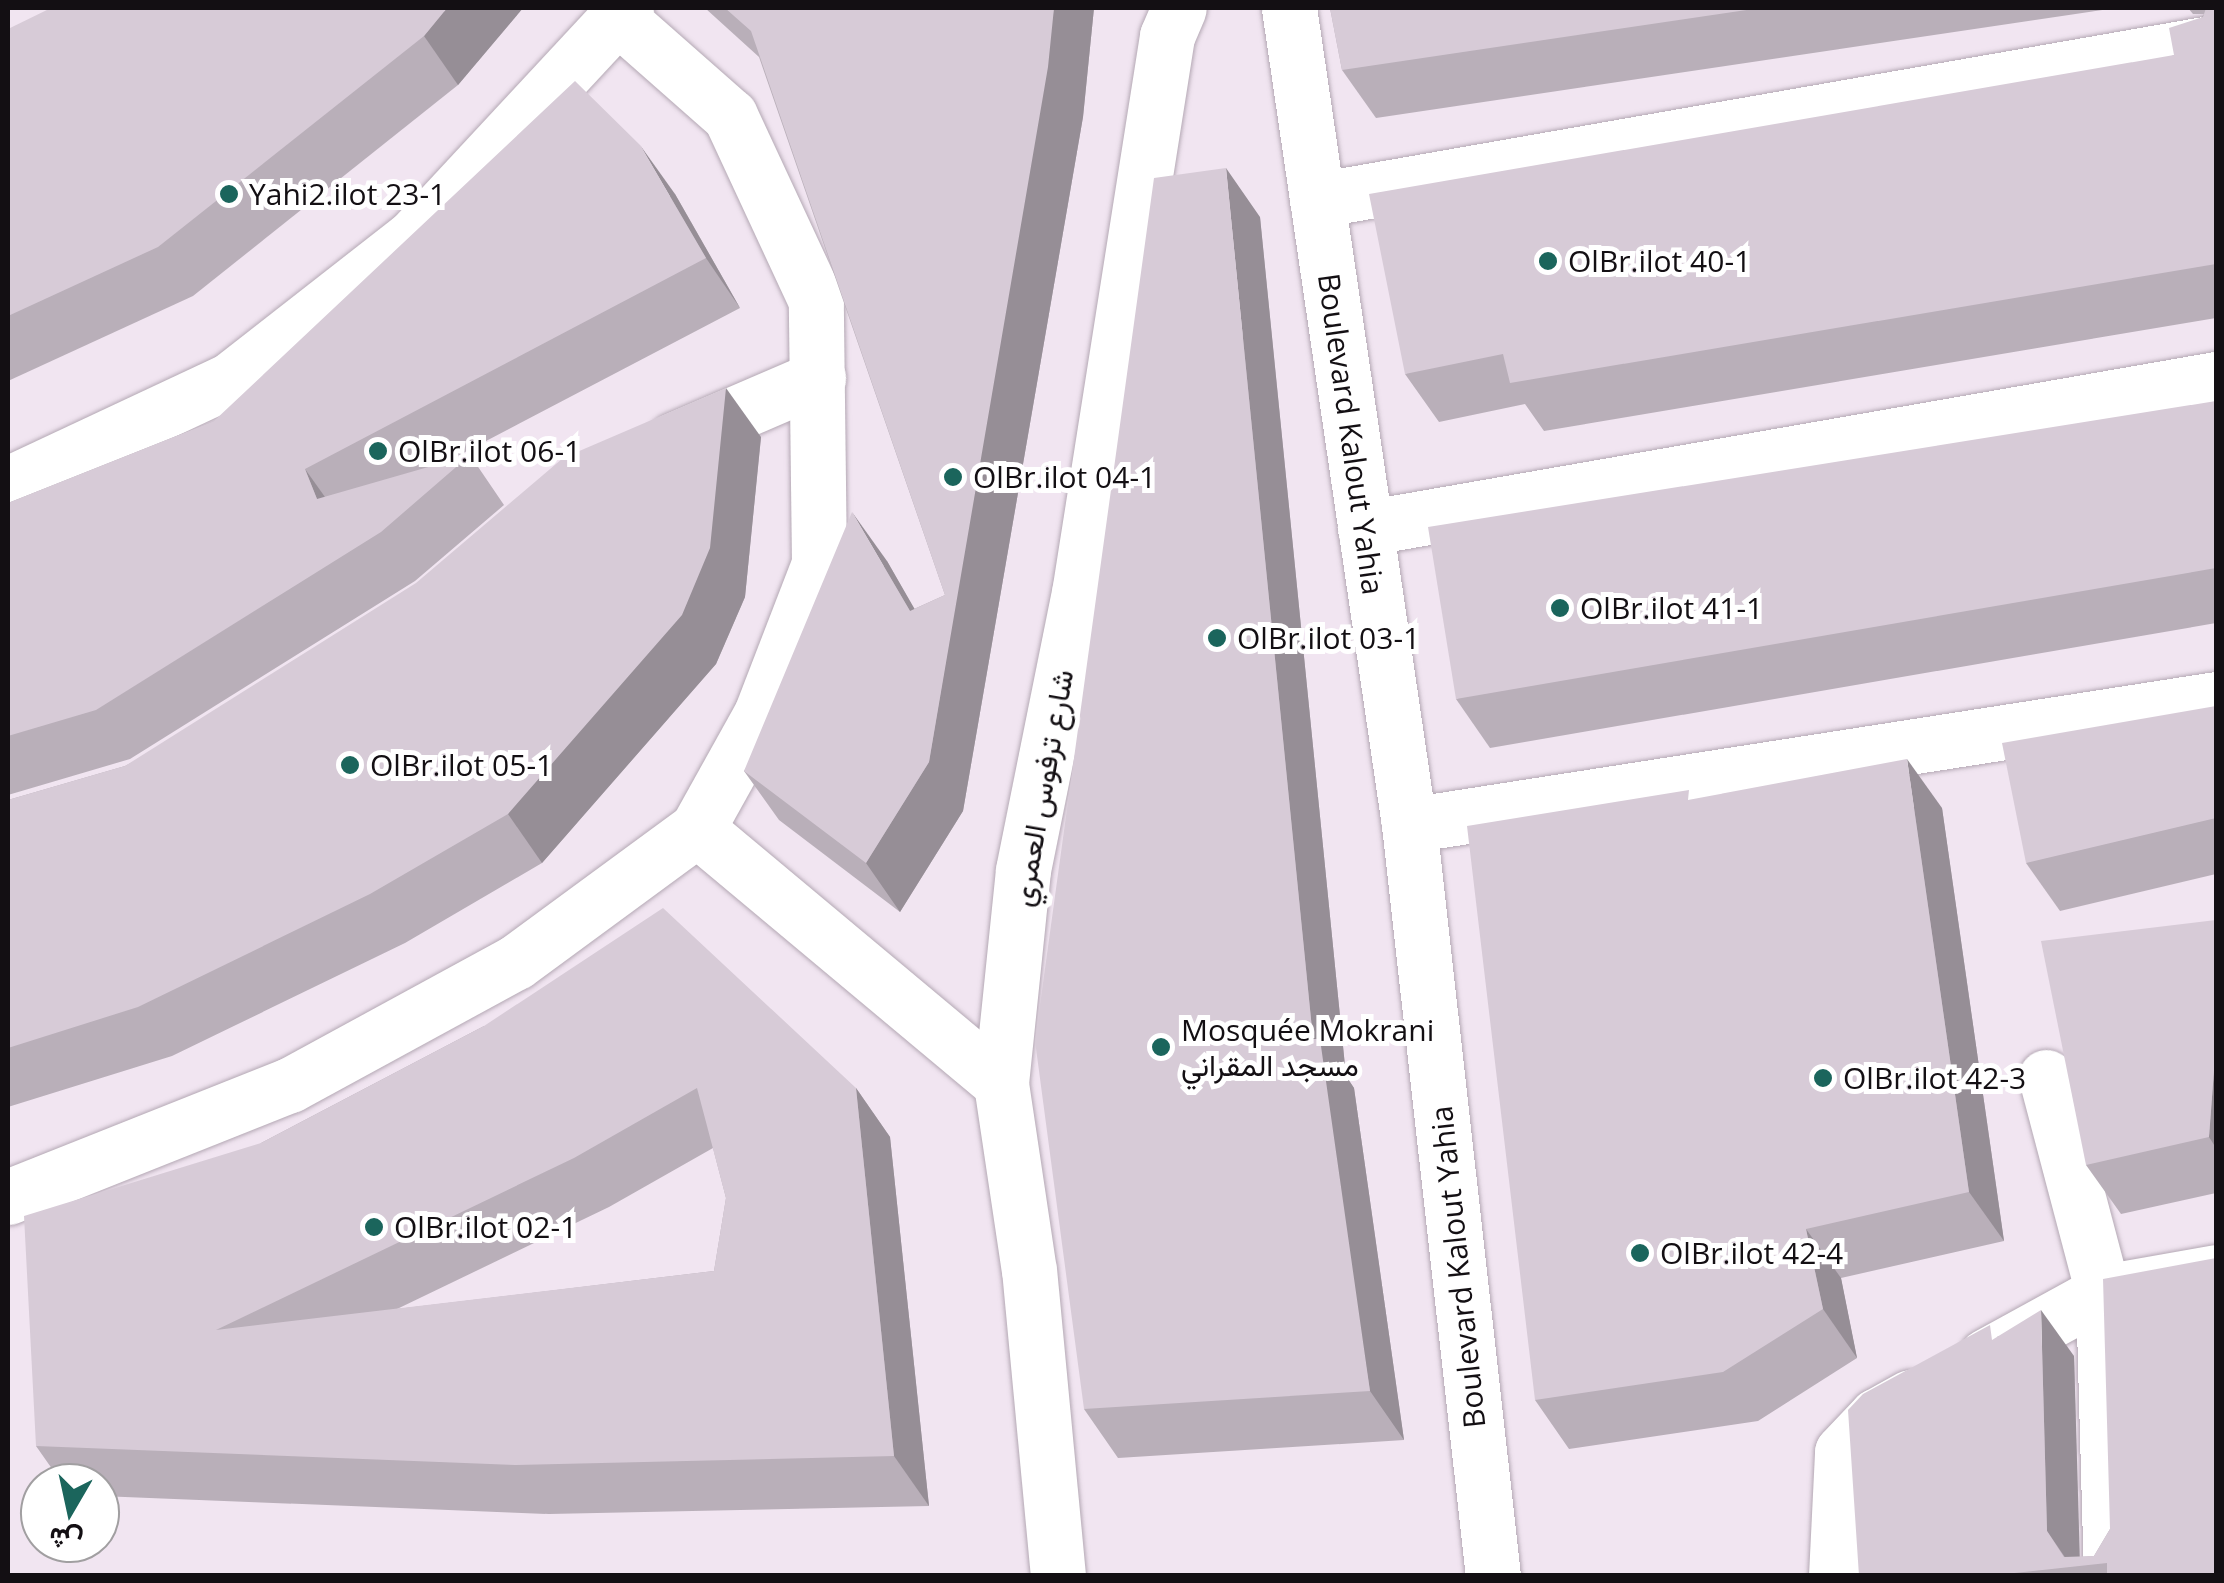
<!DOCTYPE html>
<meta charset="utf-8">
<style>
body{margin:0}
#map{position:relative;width:2224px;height:1583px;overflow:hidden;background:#f1e5f1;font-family:"Open Sans",Vazirmatn,sans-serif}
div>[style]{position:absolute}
.roads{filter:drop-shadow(0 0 2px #b4a8b4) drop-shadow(0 0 2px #b4a8b4)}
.minor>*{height:55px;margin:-27.5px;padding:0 27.5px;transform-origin:27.5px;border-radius:27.5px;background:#fff}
.wall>*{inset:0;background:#b9afb9}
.shaded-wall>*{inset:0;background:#968e96}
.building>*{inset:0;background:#d7cbd7}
.dots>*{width:28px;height:28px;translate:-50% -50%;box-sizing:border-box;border:5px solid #fff;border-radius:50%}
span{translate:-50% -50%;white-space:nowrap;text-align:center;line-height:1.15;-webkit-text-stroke:10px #fff;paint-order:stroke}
.poi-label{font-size:30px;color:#130f13}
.left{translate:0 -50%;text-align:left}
.street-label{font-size:30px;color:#130f13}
.frame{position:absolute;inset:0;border:10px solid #130f13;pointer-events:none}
.north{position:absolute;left:20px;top:1463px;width:100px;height:100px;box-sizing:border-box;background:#fff;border:2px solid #a19fa1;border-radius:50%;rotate:189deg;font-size:28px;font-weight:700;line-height:40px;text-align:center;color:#130f13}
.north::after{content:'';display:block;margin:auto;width:35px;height:45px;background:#1b655c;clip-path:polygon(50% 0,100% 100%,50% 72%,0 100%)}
</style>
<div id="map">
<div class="roads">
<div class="minor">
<div style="left:1289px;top:8px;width:826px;rotate:81.64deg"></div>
<div style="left:1409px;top:825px;width:756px;rotate:83.62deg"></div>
<div style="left:1317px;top:200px;width:913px;rotate:-9.97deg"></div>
<div style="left:674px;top:440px;width:157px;rotate:-23.3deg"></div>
<div style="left:8px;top:484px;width:245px;rotate:-25.1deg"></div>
<div style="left:230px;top:380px;width:232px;rotate:-38deg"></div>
<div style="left:413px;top:237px;width:313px;rotate:-47.1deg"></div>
<div style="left:1365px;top:528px;width:864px;rotate:-9.93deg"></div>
<div style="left:1409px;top:825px;width:817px;rotate:-8.87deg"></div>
<div style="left:697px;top:829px;width:396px;rotate:39.9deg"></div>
<div style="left:2046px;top:1077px;width:222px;rotate:75.2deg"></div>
<div style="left:2103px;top:1292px;width:284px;rotate:88.4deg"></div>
<div style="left:8px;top:1197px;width:303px;rotate:-21.7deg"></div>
<div style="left:290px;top:1085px;width:257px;rotate:-28.6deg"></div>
<div style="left:516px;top:962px;width:225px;rotate:-36.3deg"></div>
<div style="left:697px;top:829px;width:132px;rotate:-60.9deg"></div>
<div style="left:761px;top:714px;width:161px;rotate:-68.9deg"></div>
<div style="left:819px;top:564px;width:263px;rotate:-90.7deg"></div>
<div style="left:816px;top:301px;width:204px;rotate:-114.9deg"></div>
<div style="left:730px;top:116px;width:148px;rotate:-138.6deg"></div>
<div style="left:1986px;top:1356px;width:133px;rotate:-28.7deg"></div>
<div style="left:2103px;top:1292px;width:115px;rotate:-10deg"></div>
<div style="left:1058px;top:1576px;width:306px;rotate:-95.4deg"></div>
<div style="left:1029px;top:1271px;width:190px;rotate:-98.5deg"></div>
<div style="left:1001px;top:1083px;width:214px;rotate:-84.1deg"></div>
<div style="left:1023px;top:870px;width:283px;rotate:-78.6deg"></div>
<div style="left:1079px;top:593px;width:564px;rotate:-81.02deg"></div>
<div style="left:1167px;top:36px;width:30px;rotate:-67deg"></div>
<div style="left:1836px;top:1576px;width:124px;rotate:-87.2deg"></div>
<div style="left:1842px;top:1452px;width:50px;rotate:-46.6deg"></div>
<div style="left:1876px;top:1416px;width:39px;rotate:-29deg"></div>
</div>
</div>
<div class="wall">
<div style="clip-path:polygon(523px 8px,458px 85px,193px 296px,8px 381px,8px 29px)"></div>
<div style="clip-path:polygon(705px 8px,1094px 8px,1083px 117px,963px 811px,900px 912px,779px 820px,744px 771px,887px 561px,914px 609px,945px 595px,759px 57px)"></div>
<div style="clip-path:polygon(1330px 8px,2116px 8px,1376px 118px,1342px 70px)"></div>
<div style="clip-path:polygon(2188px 8px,2216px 8px,2216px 318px,1544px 431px,1525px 404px,1439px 422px,1405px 374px,2174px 55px,2204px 14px,2193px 14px)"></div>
<div style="clip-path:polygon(675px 194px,740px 308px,446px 462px,470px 455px,504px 505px,415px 581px,130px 759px,8px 795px,8px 503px,214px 421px)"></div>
<div style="clip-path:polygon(1260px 217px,1346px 1076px,1354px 1088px,1404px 1440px,1118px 1458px,1084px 1409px)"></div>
<div style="clip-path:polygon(2216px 401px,2216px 623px,1490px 748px,1456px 699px)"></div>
<div style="clip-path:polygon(761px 437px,745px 597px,716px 664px,542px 863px,405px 943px,172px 1056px,8px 1107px,8px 800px,125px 766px)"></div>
<div style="clip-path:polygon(2216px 706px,2216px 874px,2060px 911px,2026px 863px)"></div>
<div style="clip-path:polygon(1696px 799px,1942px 808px,2004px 1241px,1841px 1278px,1857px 1358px,1758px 1421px,1569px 1449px,1535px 1400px)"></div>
<div style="clip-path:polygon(2216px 920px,2216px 1193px,2121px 1214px,2086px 1165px)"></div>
<div style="clip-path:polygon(evenodd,484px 1026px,856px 1088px,890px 1137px,929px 1506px,549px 1514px,100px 1496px,100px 1483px,62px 1483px,36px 1446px,261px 1143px,484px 1026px,713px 1148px,726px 1198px,714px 1271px,397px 1309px,609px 1207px,713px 1148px)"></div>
<div style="clip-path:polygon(1998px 1336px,2074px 1356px,2079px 1557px,2094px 1556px,2110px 1529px,2216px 1576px,1859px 1576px)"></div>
</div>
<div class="shaded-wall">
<div style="clip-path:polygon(447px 8px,523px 8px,458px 85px,424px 36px)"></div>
<div style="clip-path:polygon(1054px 8px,1094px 8px,1083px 117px,963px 811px,900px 912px,866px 863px,929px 762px)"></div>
<div style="clip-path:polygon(640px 145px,675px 194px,740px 308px,706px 258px)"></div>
<div style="clip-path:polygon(1226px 168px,1260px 217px,1346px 1076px,1354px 1088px,1404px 1440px,1370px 1391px,1313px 1039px)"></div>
<div style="clip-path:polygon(726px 388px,761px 437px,745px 597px,716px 664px,542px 863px,508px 814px)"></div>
<div style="clip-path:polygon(305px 469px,340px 518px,317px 499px)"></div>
<div style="clip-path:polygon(852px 512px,887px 561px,944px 660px,910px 611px)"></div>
<div style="clip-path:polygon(1907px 759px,1942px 808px,2004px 1241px,1969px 1192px)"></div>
<div style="clip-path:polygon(2216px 1044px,2216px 1148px,2209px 1137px)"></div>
<div style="clip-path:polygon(856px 1088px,890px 1137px,929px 1506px,894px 1456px)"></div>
<div style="clip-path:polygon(1806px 1229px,1841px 1278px,1857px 1358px,1823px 1309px)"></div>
<div style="clip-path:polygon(2041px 1310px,2074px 1356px,2080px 1565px,2071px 1566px,2047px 1531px)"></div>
</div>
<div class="building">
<div style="clip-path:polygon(51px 8px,447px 8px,424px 36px,158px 247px,8px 316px,8px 29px)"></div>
<div style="clip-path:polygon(725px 8px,1054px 8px,1048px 67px,929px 762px,866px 863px,744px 771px,852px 512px,910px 611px,945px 595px,751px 31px)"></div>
<div style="clip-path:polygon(1330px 8px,1760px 8px,1342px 70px)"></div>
<div style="clip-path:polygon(2206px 8px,2216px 8px,2216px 264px,1510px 383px,1503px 354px,1405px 374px,1369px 194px,2174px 55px,2169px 28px,2203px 17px)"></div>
<div style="clip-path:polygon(575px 81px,640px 145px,706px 258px,305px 469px,317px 499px,470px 455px,381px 532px,96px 710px,8px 736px,8px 503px,214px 421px)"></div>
<div style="clip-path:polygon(1226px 168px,1313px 1039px,1320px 1039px,1370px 1391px,1084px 1409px,1035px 1041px,1154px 178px)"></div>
<div style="clip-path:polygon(726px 388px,710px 548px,682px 615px,508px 814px,370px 894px,138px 1007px,8px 1048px,8px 800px,125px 766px,416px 583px,563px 458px)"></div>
<div style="clip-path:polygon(2216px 401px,2216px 568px,1456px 699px,1428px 527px)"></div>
<div style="clip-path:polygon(2216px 706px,2216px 818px,2026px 863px,2002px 743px)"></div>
<div style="clip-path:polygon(1907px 759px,1969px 1192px,1806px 1229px,1823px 1309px,1723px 1372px,1535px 1400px,1467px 826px,1689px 790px,1688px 800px)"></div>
<div style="clip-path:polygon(evenodd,663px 908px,856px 1088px,894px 1456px,515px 1465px,36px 1446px,24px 1216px,261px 1143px,484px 1026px,663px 908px,697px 1088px,726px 1198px,714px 1271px,216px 1330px,574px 1158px,697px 1088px)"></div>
<div style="clip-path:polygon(2216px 920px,2216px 1044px,2209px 1137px,2086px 1165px,2041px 941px)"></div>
<div style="clip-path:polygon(2216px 1258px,2216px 1576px,2107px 1576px,2107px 1563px,1987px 1576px,1859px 1576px,1848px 1410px,1863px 1394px,1990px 1325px,1992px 1340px,2041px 1310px,2047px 1531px,2064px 1557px,2094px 1556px,2110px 1529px,2103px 1279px)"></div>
</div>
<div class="dots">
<div style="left:229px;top:194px;background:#1b655c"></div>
<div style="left:1548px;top:261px;background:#1b655c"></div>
<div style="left:378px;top:451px;background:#1b655c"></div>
<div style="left:953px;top:477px;background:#1b655c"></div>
<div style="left:1560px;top:608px;background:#1b655c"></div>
<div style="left:1217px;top:638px;background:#1b655c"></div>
<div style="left:350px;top:765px;background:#1b655c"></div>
<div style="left:1161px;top:1047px;background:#1b655c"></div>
<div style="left:1823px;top:1078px;background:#1b655c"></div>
<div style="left:374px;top:1227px;background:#1b655c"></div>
<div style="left:1640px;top:1253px;background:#1b655c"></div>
</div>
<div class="poi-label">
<span class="left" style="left:249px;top:194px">Yahi2.ilot 23-1</span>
<span class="left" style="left:1568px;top:261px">OlBr.ilot 40-1</span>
<span class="left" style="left:398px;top:451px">OlBr.ilot 06-1</span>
<span class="left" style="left:973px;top:477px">OlBr.ilot 04-1</span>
<span class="left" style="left:1580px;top:608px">OlBr.ilot 41-1</span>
<span class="left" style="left:1237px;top:638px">OlBr.ilot 03-1</span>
<span class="left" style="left:370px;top:765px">OlBr.ilot 05-1</span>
<span class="left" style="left:1181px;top:1047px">Mosquée Mokrani<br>مسجد المقراني</span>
<span class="left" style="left:1843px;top:1078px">OlBr.ilot 42-3</span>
<span class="left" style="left:394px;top:1227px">OlBr.ilot 02-1</span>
<span class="left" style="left:1660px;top:1253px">OlBr.ilot 42-4</span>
</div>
<div class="street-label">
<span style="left:1351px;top:434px;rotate:82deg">Boulevard Kalout Yahia</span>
<span style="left:1042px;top:788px;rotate:-80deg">شارع ترفوس العمري</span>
<span style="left:1458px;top:1267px;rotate:-96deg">Boulevard Kalout Yahia</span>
</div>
<div class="frame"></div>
<div class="north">ش</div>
</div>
